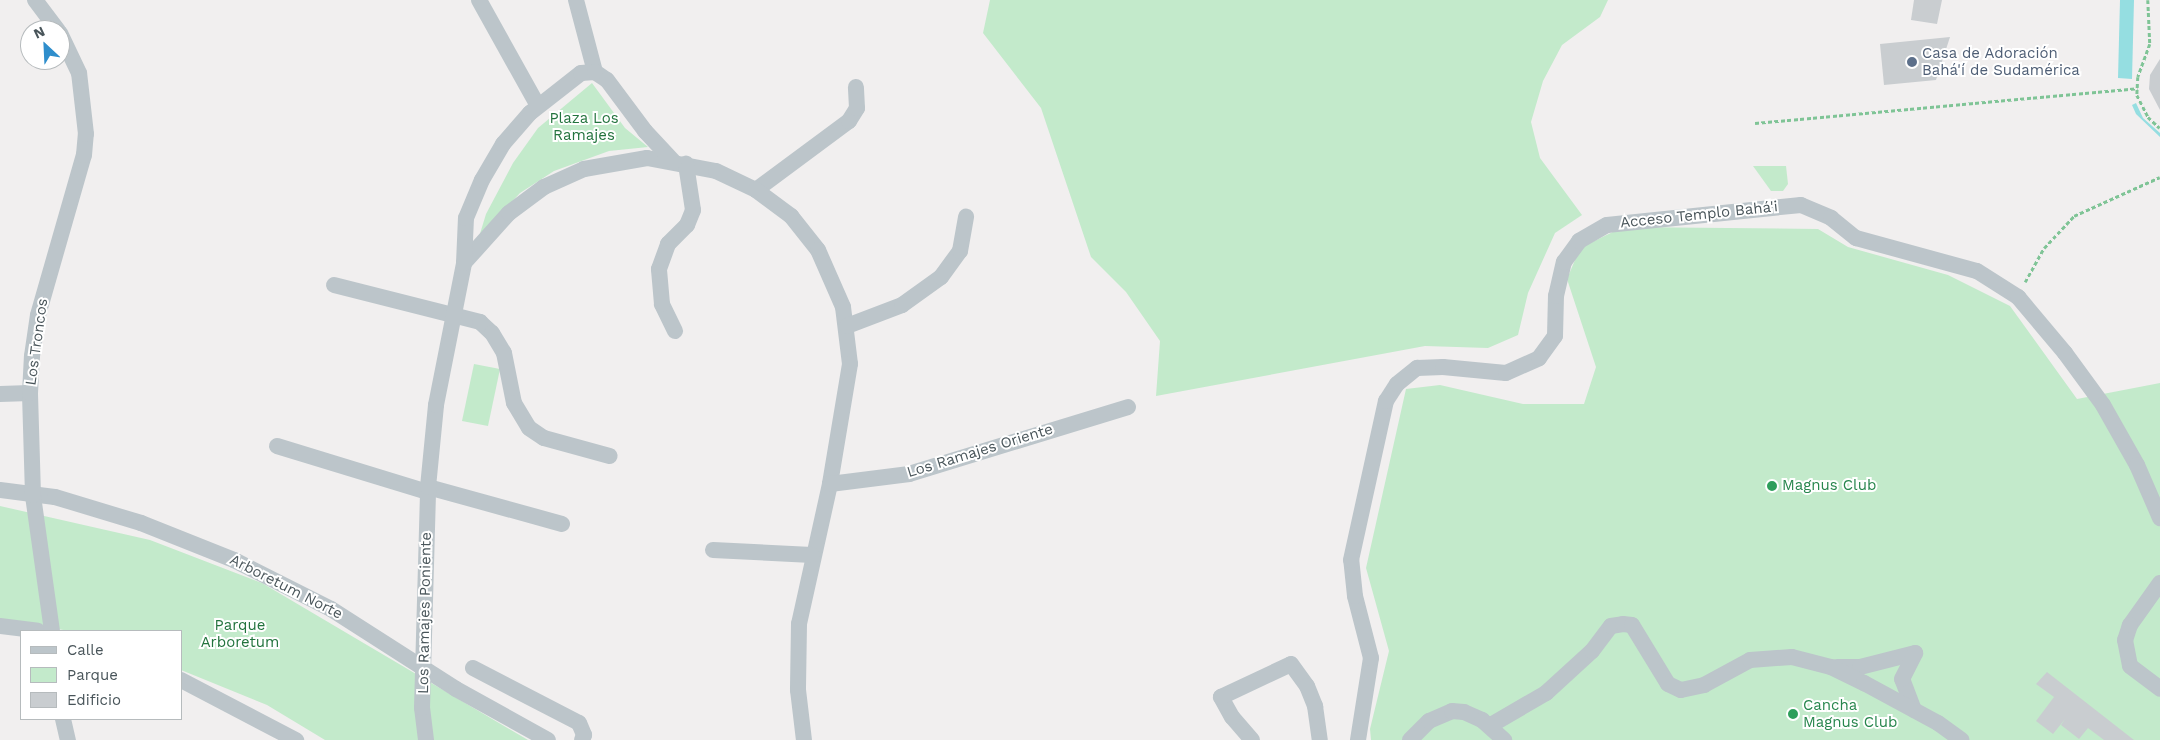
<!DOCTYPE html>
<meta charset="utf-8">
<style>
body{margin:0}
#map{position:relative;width:2160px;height:740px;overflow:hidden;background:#f1efef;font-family:"Work Sans",sans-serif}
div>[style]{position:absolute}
.green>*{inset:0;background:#c3eacb}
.water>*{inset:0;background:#95dee1}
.building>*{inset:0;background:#c9cdd0}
.path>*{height:2.5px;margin-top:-1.25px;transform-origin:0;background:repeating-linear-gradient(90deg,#7fc496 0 4px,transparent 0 6.5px)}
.minor>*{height:16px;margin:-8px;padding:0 8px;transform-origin:8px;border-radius:8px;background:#bcc5ca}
.dots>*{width:14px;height:14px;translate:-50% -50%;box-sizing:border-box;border:2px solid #fff;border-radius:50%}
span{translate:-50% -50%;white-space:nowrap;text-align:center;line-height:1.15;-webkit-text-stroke:4px #fff;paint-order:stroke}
.service-label{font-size:15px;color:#4e5e75}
.left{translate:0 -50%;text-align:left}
.park-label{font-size:15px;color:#22733d}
.street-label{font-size:15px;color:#49555a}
.leisure-label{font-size:15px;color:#27864d}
.legend{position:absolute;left:20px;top:630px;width:162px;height:90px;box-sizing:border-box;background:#fff;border:1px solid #b6bbbd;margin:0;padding:6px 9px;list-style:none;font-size:15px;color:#49555a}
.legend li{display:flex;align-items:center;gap:10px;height:25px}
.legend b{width:25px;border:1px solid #b6bbbd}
.north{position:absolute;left:20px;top:20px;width:50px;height:50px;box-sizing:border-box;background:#fff;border:1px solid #b6bbbd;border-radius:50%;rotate:335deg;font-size:14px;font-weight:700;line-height:20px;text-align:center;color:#49555a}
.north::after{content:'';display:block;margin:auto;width:18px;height:22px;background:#2f8ecc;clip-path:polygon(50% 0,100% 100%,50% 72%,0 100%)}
</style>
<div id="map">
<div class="green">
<div style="clip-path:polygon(990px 0,1608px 0,1600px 17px,1562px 45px,1543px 81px,1531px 122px,1540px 158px,1582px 215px,1555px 233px,1528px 293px,1518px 335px,1488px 348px,1425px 346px,1156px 396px,1160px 341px,1126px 292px,1091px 257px,1041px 108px,983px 33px)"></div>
<div style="clip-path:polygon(592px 83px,625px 128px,648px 147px,609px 151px,554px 171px,520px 193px,479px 237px,486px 214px,513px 163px,538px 128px)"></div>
<div style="clip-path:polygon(1753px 166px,1786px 166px,1788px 184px,1783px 191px,1771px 191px)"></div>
<div style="clip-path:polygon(1623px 227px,1818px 229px,1848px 247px,1948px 275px,2010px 306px,2077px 399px,2160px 383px,2160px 740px,1371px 740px,1370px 729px,1389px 651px,1366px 568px,1406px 389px,1440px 385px,1523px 404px,1584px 404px,1596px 367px,1567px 279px,1580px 248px)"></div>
<div style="clip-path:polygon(474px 364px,500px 369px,488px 426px,462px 421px)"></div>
<div style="clip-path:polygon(0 506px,150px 540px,262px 583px,528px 740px,325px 740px,267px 705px,181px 670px,181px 631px,70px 631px,0 620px)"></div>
</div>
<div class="water">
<div style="clip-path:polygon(2120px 0,2134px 0,2132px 79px,2118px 78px)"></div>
<div style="clip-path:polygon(2136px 103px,2143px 118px,2160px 133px,2160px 137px,2136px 114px,2132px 105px)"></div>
</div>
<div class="building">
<div style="clip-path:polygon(1914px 0,1942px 0,1937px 24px,1911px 20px)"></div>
<div style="clip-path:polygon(1950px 37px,1936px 80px,1884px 85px,1880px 44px)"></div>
<div style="clip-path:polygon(2160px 59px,2160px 110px,2149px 89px,2150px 75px)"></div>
<div style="clip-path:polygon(2047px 672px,2134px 740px,2104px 740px,2088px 728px,2079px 739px,2061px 725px,2065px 719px,2053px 734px,2036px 721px,2054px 697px,2036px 684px)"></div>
</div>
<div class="path">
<div style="left:2148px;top:0;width:44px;rotate:87.4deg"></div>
<div style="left:2150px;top:44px;width:35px;rotate:110deg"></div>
<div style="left:2138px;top:77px;width:18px;rotate:93deg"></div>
<div style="left:2137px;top:95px;width:25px;rotate:63deg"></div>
<div style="left:2148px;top:117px;width:16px;rotate:43deg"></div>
<div style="left:1755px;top:123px;width:384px;rotate:-5.2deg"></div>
<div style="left:2025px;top:282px;width:39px;rotate:-61deg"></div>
<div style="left:2044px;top:248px;width:44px;rotate:-46.8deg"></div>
<div style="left:2074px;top:216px;width:94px;rotate:-24.4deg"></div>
</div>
<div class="minor">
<div style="left:35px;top:0;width:38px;rotate:53deg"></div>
<div style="left:479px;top:0;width:121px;rotate:60.9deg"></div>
<div style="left:576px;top:0;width:74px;rotate:75.2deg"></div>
<div style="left:756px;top:190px;width:116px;rotate:-36.6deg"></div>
<div style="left:849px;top:121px;width:15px;rotate:-58deg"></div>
<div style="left:857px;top:108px;width:21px;rotate:-93deg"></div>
<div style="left:464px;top:263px;width:67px;rotate:-48deg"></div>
<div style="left:509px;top:213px;width:44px;rotate:-36.6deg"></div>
<div style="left:544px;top:187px;width:44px;rotate:-24.2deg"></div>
<div style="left:584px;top:169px;width:64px;rotate:-9.9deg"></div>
<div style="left:647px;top:158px;width:70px;rotate:10.7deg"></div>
<div style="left:716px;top:171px;width:44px;rotate:25.4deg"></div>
<div style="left:756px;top:190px;width:44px;rotate:36.6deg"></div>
<div style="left:791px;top:216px;width:43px;rotate:51.5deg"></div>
<div style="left:818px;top:250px;width:62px;rotate:66.3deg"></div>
<div style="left:843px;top:307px;width:57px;rotate:83deg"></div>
<div style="left:850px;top:364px;width:122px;rotate:99.5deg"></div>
<div style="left:830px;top:484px;width:143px;rotate:102.5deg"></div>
<div style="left:799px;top:624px;width:66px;rotate:90.9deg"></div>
<div style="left:798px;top:690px;width:50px;rotate:83.2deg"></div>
<div style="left:334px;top:285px;width:151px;rotate:14.2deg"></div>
<div style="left:480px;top:322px;width:16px;rotate:43deg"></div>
<div style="left:492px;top:333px;width:23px;rotate:59deg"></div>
<div style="left:504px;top:353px;width:51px;rotate:78.7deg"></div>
<div style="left:514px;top:403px;width:29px;rotate:59deg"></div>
<div style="left:529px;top:428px;width:18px;rotate:34deg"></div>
<div style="left:544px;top:438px;width:68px;rotate:15.3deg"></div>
<div style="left:847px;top:326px;width:59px;rotate:-20.9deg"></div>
<div style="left:902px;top:305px;width:48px;rotate:-35.7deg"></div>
<div style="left:941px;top:277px;width:32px;rotate:-54deg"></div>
<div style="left:960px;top:251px;width:35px;rotate:-80deg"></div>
<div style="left:675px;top:331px;width:30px;rotate:-116deg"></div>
<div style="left:662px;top:304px;width:35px;rotate:-95deg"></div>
<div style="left:659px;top:269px;width:27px;rotate:-70deg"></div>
<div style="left:668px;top:244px;width:27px;rotate:-45deg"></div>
<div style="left:687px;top:225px;width:16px;rotate:-68deg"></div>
<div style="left:693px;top:210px;width:47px;rotate:-98.7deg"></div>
<div style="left:0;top:394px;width:30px;rotate:-2deg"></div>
<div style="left:277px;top:446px;width:157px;rotate:17deg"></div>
<div style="left:830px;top:484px;width:80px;rotate:-7.2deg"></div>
<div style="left:909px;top:474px;width:229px;rotate:-17deg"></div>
<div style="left:428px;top:487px;width:139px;rotate:15.4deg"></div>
<div style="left:0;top:490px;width:55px;rotate:7.3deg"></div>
<div style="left:55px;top:497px;width:90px;rotate:16.8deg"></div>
<div style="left:141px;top:523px;width:100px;rotate:21.7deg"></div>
<div style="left:234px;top:560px;width:109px;rotate:26.8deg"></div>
<div style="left:331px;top:609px;width:148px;rotate:32.6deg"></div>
<div style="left:456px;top:689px;width:105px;rotate:29deg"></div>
<div style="left:713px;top:550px;width:99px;rotate:2.9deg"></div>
<div style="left:2160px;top:583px;width:52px;rotate:125.5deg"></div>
<div style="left:2130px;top:625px;width:16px;rotate:108deg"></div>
<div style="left:2125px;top:640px;width:26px;rotate:79deg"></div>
<div style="left:2130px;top:666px;width:38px;rotate:37deg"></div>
<div style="left:0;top:626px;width:38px;rotate:7deg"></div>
<div style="left:52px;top:631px;width:137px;rotate:-98deg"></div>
<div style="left:33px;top:495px;width:102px;rotate:-91.7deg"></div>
<div style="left:30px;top:393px;width:37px;rotate:-87deg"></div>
<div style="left:32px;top:356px;width:41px;rotate:-81.7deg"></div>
<div style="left:38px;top:315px;width:166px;rotate:-74deg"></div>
<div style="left:84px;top:155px;width:21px;rotate:-85deg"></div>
<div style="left:86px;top:134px;width:61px;rotate:-96.5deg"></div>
<div style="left:79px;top:73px;width:44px;rotate:-115.4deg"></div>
<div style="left:1837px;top:667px;width:23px"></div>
<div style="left:1860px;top:667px;width:57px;rotate:-14.3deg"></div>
<div style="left:473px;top:668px;width:119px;rotate:27.4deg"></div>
<div style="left:579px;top:723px;width:13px;rotate:67deg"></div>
<div style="left:584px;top:735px;width:5px;rotate:112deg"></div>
<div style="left:181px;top:680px;width:130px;rotate:27.6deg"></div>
<div style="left:1914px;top:710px;width:33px;rotate:-111deg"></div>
<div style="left:1902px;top:679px;width:29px;rotate:-63deg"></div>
<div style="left:63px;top:719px;width:22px;rotate:77deg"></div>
<div style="left:1491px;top:725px;width:64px;rotate:-30.2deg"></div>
<div style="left:1546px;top:693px;width:62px;rotate:-42.4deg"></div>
<div style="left:1592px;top:651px;width:31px;rotate:-53deg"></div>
<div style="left:1611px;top:626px;width:12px;rotate:-9deg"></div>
<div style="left:1623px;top:624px;width:9px;rotate:6deg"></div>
<div style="left:1632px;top:625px;width:69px;rotate:58.6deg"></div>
<div style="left:1668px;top:684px;width:14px;rotate:25deg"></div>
<div style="left:1681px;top:690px;width:24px;rotate:-12deg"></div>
<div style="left:1704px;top:685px;width:52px;rotate:-28.5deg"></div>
<div style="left:1750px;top:660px;width:42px;rotate:-4.1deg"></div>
<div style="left:1792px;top:657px;width:40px;rotate:14.4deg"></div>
<div style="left:1831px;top:667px;width:37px;rotate:26deg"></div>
<div style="left:1864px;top:683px;width:84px;rotate:28.4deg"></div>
<div style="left:1938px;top:723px;width:29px;rotate:36deg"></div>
<div style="left:426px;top:740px;width:32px;rotate:-97deg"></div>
<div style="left:422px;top:708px;width:221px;rotate:-88.4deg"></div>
<div style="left:428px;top:487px;width:82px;rotate:-84.4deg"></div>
<div style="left:436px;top:405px;width:145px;rotate:-78.8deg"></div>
<div style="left:464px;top:263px;width:45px;rotate:-87.5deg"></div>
<div style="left:466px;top:218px;width:41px;rotate:-67.2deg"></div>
<div style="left:482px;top:180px;width:42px;rotate:-59.7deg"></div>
<div style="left:503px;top:144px;width:41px;rotate:-48.9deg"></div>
<div style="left:530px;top:113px;width:65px;rotate:-38.1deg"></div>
<div style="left:581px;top:73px;width:14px;rotate:-4deg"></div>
<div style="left:595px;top:72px;width:14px;rotate:34deg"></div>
<div style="left:607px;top:80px;width:64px;rotate:53.3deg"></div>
<div style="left:645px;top:131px;width:42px;rotate:46.9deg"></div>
<div style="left:1252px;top:740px;width:30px;rotate:-131deg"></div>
<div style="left:1232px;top:717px;width:23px;rotate:-119deg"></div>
<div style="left:1221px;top:697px;width:77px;rotate:-25.2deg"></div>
<div style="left:1291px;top:664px;width:27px;rotate:54deg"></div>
<div style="left:1307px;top:686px;width:22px;rotate:68deg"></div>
<div style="left:1315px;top:706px;width:34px;rotate:82deg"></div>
<div style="left:1358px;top:740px;width:83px;rotate:-81deg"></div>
<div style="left:1371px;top:658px;width:64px;rotate:-104.5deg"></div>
<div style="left:1355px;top:596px;width:36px;rotate:-96deg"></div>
<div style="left:1351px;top:560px;width:163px;rotate:-77.6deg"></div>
<div style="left:1386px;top:401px;width:20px;rotate:-57deg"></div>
<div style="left:1397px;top:384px;width:26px;rotate:-39deg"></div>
<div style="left:1417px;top:368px;width:26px;rotate:-2deg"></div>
<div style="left:1443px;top:367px;width:63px;rotate:5.4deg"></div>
<div style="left:1506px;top:373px;width:36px;rotate:-24deg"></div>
<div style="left:1539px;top:358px;width:27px;rotate:-54deg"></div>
<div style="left:1555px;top:336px;width:40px;rotate:-88.6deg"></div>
<div style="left:1556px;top:296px;width:35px;rotate:-77deg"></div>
<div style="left:1564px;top:262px;width:26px;rotate:-54deg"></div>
<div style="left:1579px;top:241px;width:32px;rotate:-30deg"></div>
<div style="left:1607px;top:225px;width:195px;rotate:-5.9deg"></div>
<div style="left:1801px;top:205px;width:33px;rotate:23deg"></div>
<div style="left:1831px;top:218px;width:32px;rotate:39deg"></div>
<div style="left:1856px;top:238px;width:125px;rotate:15.3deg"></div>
<div style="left:1977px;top:271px;width:49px;rotate:32.4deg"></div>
<div style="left:2018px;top:297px;width:73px;rotate:50deg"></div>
<div style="left:2065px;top:353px;width:64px;rotate:53.8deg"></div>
<div style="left:2103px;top:405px;width:69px;rotate:60.5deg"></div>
<div style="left:2137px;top:465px;width:58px;rotate:66.5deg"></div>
<div style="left:1410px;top:740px;width:27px;rotate:-45deg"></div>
<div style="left:1429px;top:721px;width:25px;rotate:-23deg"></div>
<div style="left:1452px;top:711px;width:12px;rotate:5deg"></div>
<div style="left:1464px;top:712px;width:20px;rotate:24deg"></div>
<div style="left:1482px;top:720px;width:30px;rotate:42deg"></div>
</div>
<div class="dots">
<div style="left:1912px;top:62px;background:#5c6f8a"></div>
<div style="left:1772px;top:486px;background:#2e9e5b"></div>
<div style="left:1793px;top:714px;background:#2e9e5b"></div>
</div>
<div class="service-label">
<span class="left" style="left:1922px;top:62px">Casa de Adoración<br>Bahá'í de Sudamérica</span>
</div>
<div class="park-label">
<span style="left:584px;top:127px">Plaza Los<br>Ramajes</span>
<span style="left:240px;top:634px">Parque<br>Arboretum</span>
</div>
<div class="street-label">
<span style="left:1699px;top:215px;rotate:-6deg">Acceso Templo Bahá'i</span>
<span style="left:37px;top:342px;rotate:-82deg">Los Troncos</span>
<span style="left:980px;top:451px;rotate:-17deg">Los Ramajes Oriente</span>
<span style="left:286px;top:587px;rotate:27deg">Arboretum Norte</span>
<span style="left:425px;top:613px;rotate:-89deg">Los Ramajes Poniente</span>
</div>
<div class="leisure-label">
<span class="left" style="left:1782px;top:486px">Magnus Club</span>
<span class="left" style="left:1803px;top:714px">Cancha<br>Magnus Club</span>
</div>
<ul class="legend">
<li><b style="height:6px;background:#bcc5ca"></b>Calle</li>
<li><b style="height:14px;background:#c3eacb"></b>Parque</li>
<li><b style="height:14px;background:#c9cdd0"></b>Edificio</li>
</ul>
<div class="north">N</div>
</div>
